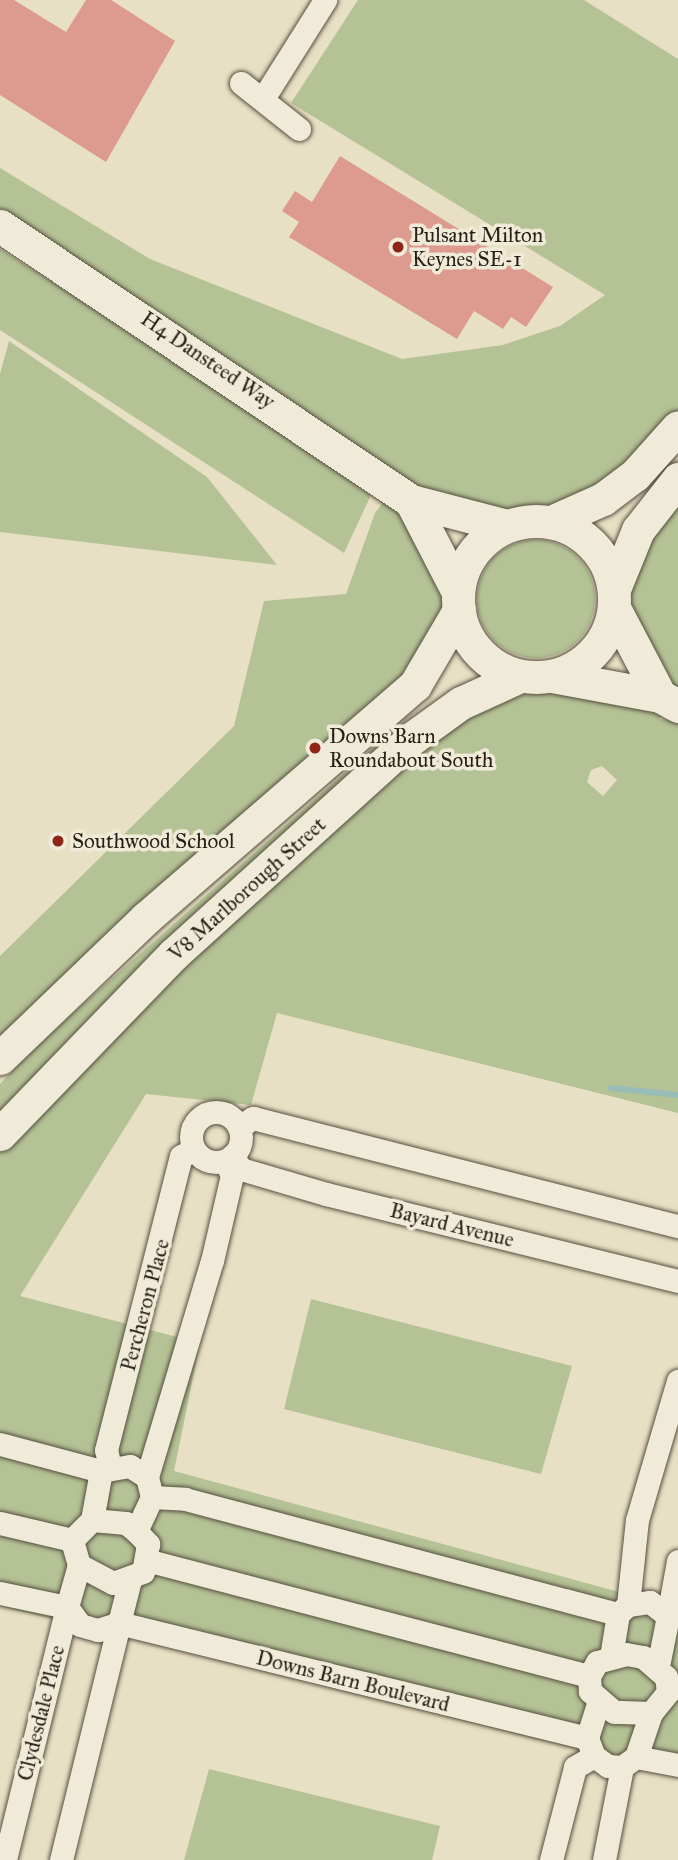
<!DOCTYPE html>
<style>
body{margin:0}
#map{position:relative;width:678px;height:1860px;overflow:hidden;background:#e8e0c4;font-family:"IM FELL Great Primer",serif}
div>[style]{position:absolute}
.green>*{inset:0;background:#b4c295}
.round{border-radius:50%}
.stream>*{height:6px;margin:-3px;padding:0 3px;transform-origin:3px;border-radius:3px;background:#97bdb6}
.building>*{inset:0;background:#dc9b8e}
.roads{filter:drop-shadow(0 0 2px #574f41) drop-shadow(0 0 2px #574f41)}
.street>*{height:23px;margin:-11.5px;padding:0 11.5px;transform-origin:11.5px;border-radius:11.5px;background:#f0ebd9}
.street>.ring{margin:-11.5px;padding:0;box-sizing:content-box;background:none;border:23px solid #f0ebd9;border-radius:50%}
.secondary>*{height:33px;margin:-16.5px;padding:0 16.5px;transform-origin:16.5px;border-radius:16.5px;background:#f0ebd9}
.secondary>.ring{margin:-16.5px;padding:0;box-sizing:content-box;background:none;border:33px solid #f0ebd9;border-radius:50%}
.dots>*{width:19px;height:19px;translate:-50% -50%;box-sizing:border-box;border:4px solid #f0ebd9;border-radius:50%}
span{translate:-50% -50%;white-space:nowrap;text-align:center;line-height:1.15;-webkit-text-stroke:7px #f0ebd9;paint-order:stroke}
.poi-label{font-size:21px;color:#271f15}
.left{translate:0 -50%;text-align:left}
.street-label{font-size:21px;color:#271f15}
</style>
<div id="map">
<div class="green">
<div style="clip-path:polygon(358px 0,584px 0,678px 59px,678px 427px,547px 521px,412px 501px,458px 592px,425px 674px,0 1058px,0 956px,234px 726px,264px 601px,346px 594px,375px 513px,394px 488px,0 226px,0 168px,150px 259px,402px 359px,503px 345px,560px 326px,605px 295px,291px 103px)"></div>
<div style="clip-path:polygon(0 249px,357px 475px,352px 483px,371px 495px,344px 553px,0 330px)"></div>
<div style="clip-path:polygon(9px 341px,207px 477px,277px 565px,0 532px,0 374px)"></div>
<div style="clip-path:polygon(evenodd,678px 487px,678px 694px,676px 705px,659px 719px,678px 721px,678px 1113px,277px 1013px,251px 1105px,146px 1094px,20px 1296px,200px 1343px,174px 1471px,678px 1608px,678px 1774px,0 1606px,0 1134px,308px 833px,520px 676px,660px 696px,614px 608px,678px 487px,602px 766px,617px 780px,603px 796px,587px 782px,591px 770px,602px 766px)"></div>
<div class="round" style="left:477px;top:540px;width:118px;height:118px"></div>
<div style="clip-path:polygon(392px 731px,401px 742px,0 1114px,0 1084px,38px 1044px)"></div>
<div style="clip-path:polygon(311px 1299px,572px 1366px,541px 1474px,284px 1409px)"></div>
<div style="clip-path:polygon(209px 1769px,440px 1826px,432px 1860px,184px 1860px)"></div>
</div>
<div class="stream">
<div style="left:611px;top:1088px;width:67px;rotate:6deg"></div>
</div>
<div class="building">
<div style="clip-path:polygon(0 0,14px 0,66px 32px,86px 0,111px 0,175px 41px,106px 162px,0 95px)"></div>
<div style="clip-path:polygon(340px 156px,553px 287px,526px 327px,511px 317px,503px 329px,474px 311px,457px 339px,289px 237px,299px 222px,282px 211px,295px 191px,312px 202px)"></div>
</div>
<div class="roads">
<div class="street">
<div style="left:241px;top:83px;width:74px;rotate:38.4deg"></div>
<div style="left:264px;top:97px;width:115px;rotate:-57.8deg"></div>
<div class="ring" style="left:191px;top:1112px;width:27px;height:27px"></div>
<div style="left:239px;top:1127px;width:17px;rotate:-33deg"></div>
<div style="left:253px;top:1118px;width:439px;rotate:14.3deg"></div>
<div style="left:232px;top:1156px;width:16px;rotate:55deg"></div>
<div style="left:241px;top:1169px;width:89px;rotate:16.4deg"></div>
<div style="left:326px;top:1194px;width:363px;rotate:13.9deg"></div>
<div style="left:0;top:1444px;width:105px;rotate:15deg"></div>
<div style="left:110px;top:1467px;width:17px;rotate:-103deg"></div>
<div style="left:106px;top:1450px;width:303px;rotate:-75.7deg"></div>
<div style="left:181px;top:1156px;width:14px;rotate:-25deg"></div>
<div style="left:147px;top:1477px;width:226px;rotate:-73.3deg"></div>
<div style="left:212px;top:1261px;width:88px;rotate:-76.9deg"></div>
<div style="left:232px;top:1175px;width:16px;rotate:-117deg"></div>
<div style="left:152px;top:1497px;width:33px;rotate:3deg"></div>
<div style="left:185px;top:1499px;width:448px;rotate:14.9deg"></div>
<div style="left:92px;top:1520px;width:34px;rotate:5deg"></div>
<div style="left:126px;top:1523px;width:13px;rotate:39deg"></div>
<div style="left:136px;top:1531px;width:18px;rotate:47deg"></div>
<div style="left:148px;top:1544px;width:28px;rotate:100deg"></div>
<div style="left:143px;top:1572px;width:32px;rotate:160deg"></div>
<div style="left:113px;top:1583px;width:38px;rotate:-152deg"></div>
<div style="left:79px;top:1565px;width:26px;rotate:-106deg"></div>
<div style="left:72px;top:1540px;width:28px;rotate:-45deg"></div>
<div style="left:92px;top:1520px;width:50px;rotate:-79.6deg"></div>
<div style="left:101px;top:1471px;width:29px;rotate:-10deg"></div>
<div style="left:130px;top:1466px;width:20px;rotate:33deg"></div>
<div style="left:147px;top:1477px;width:21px;rotate:76deg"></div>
<div style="left:152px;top:1497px;width:38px;rotate:115deg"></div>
<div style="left:0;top:1523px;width:74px;rotate:13.3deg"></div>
<div style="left:150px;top:1561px;width:454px;rotate:14.7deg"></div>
<div style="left:79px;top:1565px;width:44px;rotate:105.9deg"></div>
<div style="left:67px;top:1607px;width:22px;rotate:54deg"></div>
<div style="left:80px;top:1625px;width:19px;rotate:16deg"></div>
<div style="left:98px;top:1630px;width:22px;rotate:-18deg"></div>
<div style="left:119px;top:1623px;width:44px;rotate:-75.7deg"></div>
<div style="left:0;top:1593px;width:68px;rotate:11.8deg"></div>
<div style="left:67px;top:1607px;width:260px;rotate:103.8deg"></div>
<div style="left:628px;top:1605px;width:85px;rotate:-84deg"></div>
<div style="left:637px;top:1520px;width:145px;rotate:-73.6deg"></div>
<div style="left:668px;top:1616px;width:56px;rotate:-79.7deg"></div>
<div style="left:626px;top:1654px;width:17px;rotate:10deg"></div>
<div style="left:643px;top:1657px;width:30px;rotate:41deg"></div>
<div style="left:666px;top:1677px;width:15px;rotate:82deg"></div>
<div style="left:668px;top:1692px;width:27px;rotate:129deg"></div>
<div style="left:651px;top:1713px;width:37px;rotate:-178deg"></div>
<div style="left:614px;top:1712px;width:32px;rotate:-139deg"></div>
<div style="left:590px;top:1691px;width:15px;rotate:-94deg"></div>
<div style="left:589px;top:1676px;width:16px;rotate:-60deg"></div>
<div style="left:597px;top:1662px;width:30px;rotate:-15deg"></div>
<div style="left:611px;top:1657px;width:44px;rotate:-80.8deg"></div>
<div style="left:618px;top:1614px;width:13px;rotate:-42deg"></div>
<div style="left:628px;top:1605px;width:22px;rotate:-8deg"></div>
<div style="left:650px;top:1602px;width:23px;rotate:38deg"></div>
<div style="left:668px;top:1616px;width:51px;rotate:101.3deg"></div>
<div style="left:598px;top:1704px;width:36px;rotate:108deg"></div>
<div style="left:587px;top:1738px;width:19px;rotate:69deg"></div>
<div style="left:594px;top:1756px;width:17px;rotate:36deg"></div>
<div style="left:608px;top:1766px;width:14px;rotate:4deg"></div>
<div style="left:622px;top:1767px;width:17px;rotate:-36deg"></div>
<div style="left:636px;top:1757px;width:46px;rotate:-71.2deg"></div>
<div style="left:636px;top:1757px;width:43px;rotate:10.8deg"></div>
<div style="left:61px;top:1860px;width:244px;rotate:-76.2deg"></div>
<div style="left:119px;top:1623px;width:482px;rotate:13.8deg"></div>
<div style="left:551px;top:1860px;width:96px;rotate:-75.5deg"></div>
<div style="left:575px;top:1767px;width:22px;rotate:-30deg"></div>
<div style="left:604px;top:1860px;width:95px;rotate:-79deg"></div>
</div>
<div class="secondary">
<div style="left:0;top:226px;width:495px;rotate:33.8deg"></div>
<div style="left:411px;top:501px;width:99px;rotate:14.6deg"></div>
<div style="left:411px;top:501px;width:102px;rotate:62.7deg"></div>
<div class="ring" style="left:458px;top:521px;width:123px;height:123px"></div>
<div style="left:551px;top:522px;width:57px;rotate:-23.9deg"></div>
<div style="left:603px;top:499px;width:40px;rotate:-37deg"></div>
<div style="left:635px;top:475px;width:64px;rotate:-48.1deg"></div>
<div style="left:614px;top:589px;width:64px;rotate:-67.9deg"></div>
<div style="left:638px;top:530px;width:65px;rotate:-51.9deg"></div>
<div style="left:614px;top:608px;width:99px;rotate:62.4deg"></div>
<div style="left:552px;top:676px;width:110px;rotate:10.5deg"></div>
<div style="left:660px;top:696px;width:21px;rotate:29deg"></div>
<div style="left:0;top:1058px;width:202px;rotate:-43.8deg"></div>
<div style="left:146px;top:918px;width:356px;rotate:-40.9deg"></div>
<div style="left:415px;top:685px;width:87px;rotate:-59.6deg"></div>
<div style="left:0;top:1134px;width:250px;rotate:-46deg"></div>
<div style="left:174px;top:954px;width:320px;rotate:-42.2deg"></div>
<div style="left:411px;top:739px;width:62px;rotate:-35.8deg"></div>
<div style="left:461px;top:703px;width:65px;rotate:-24.6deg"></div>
</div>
</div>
<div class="dots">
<div style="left:398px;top:247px;background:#8f2418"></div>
<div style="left:315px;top:748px;background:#8f2418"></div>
<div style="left:58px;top:841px;background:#8f2418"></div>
</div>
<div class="poi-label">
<span class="left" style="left:412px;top:247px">Pulsant Milton<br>Keynes SE-1</span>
<span class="left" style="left:329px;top:748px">Downs Barn<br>Roundabout South</span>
<span class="left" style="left:72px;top:841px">Southwood School</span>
</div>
<div class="street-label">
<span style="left:208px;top:360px;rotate:34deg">H4 Dansteed Way</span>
<span style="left:247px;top:889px;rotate:-42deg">V8 Marlborough Street</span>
<span style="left:452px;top:1225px;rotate:14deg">Bayard Avenue</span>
<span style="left:145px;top:1305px;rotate:-75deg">Percheron Place</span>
<span style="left:353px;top:1681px;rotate:14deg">Downs Barn Boulevard</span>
<span style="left:41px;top:1713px;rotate:-76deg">Clydesdale Place</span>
</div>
</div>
